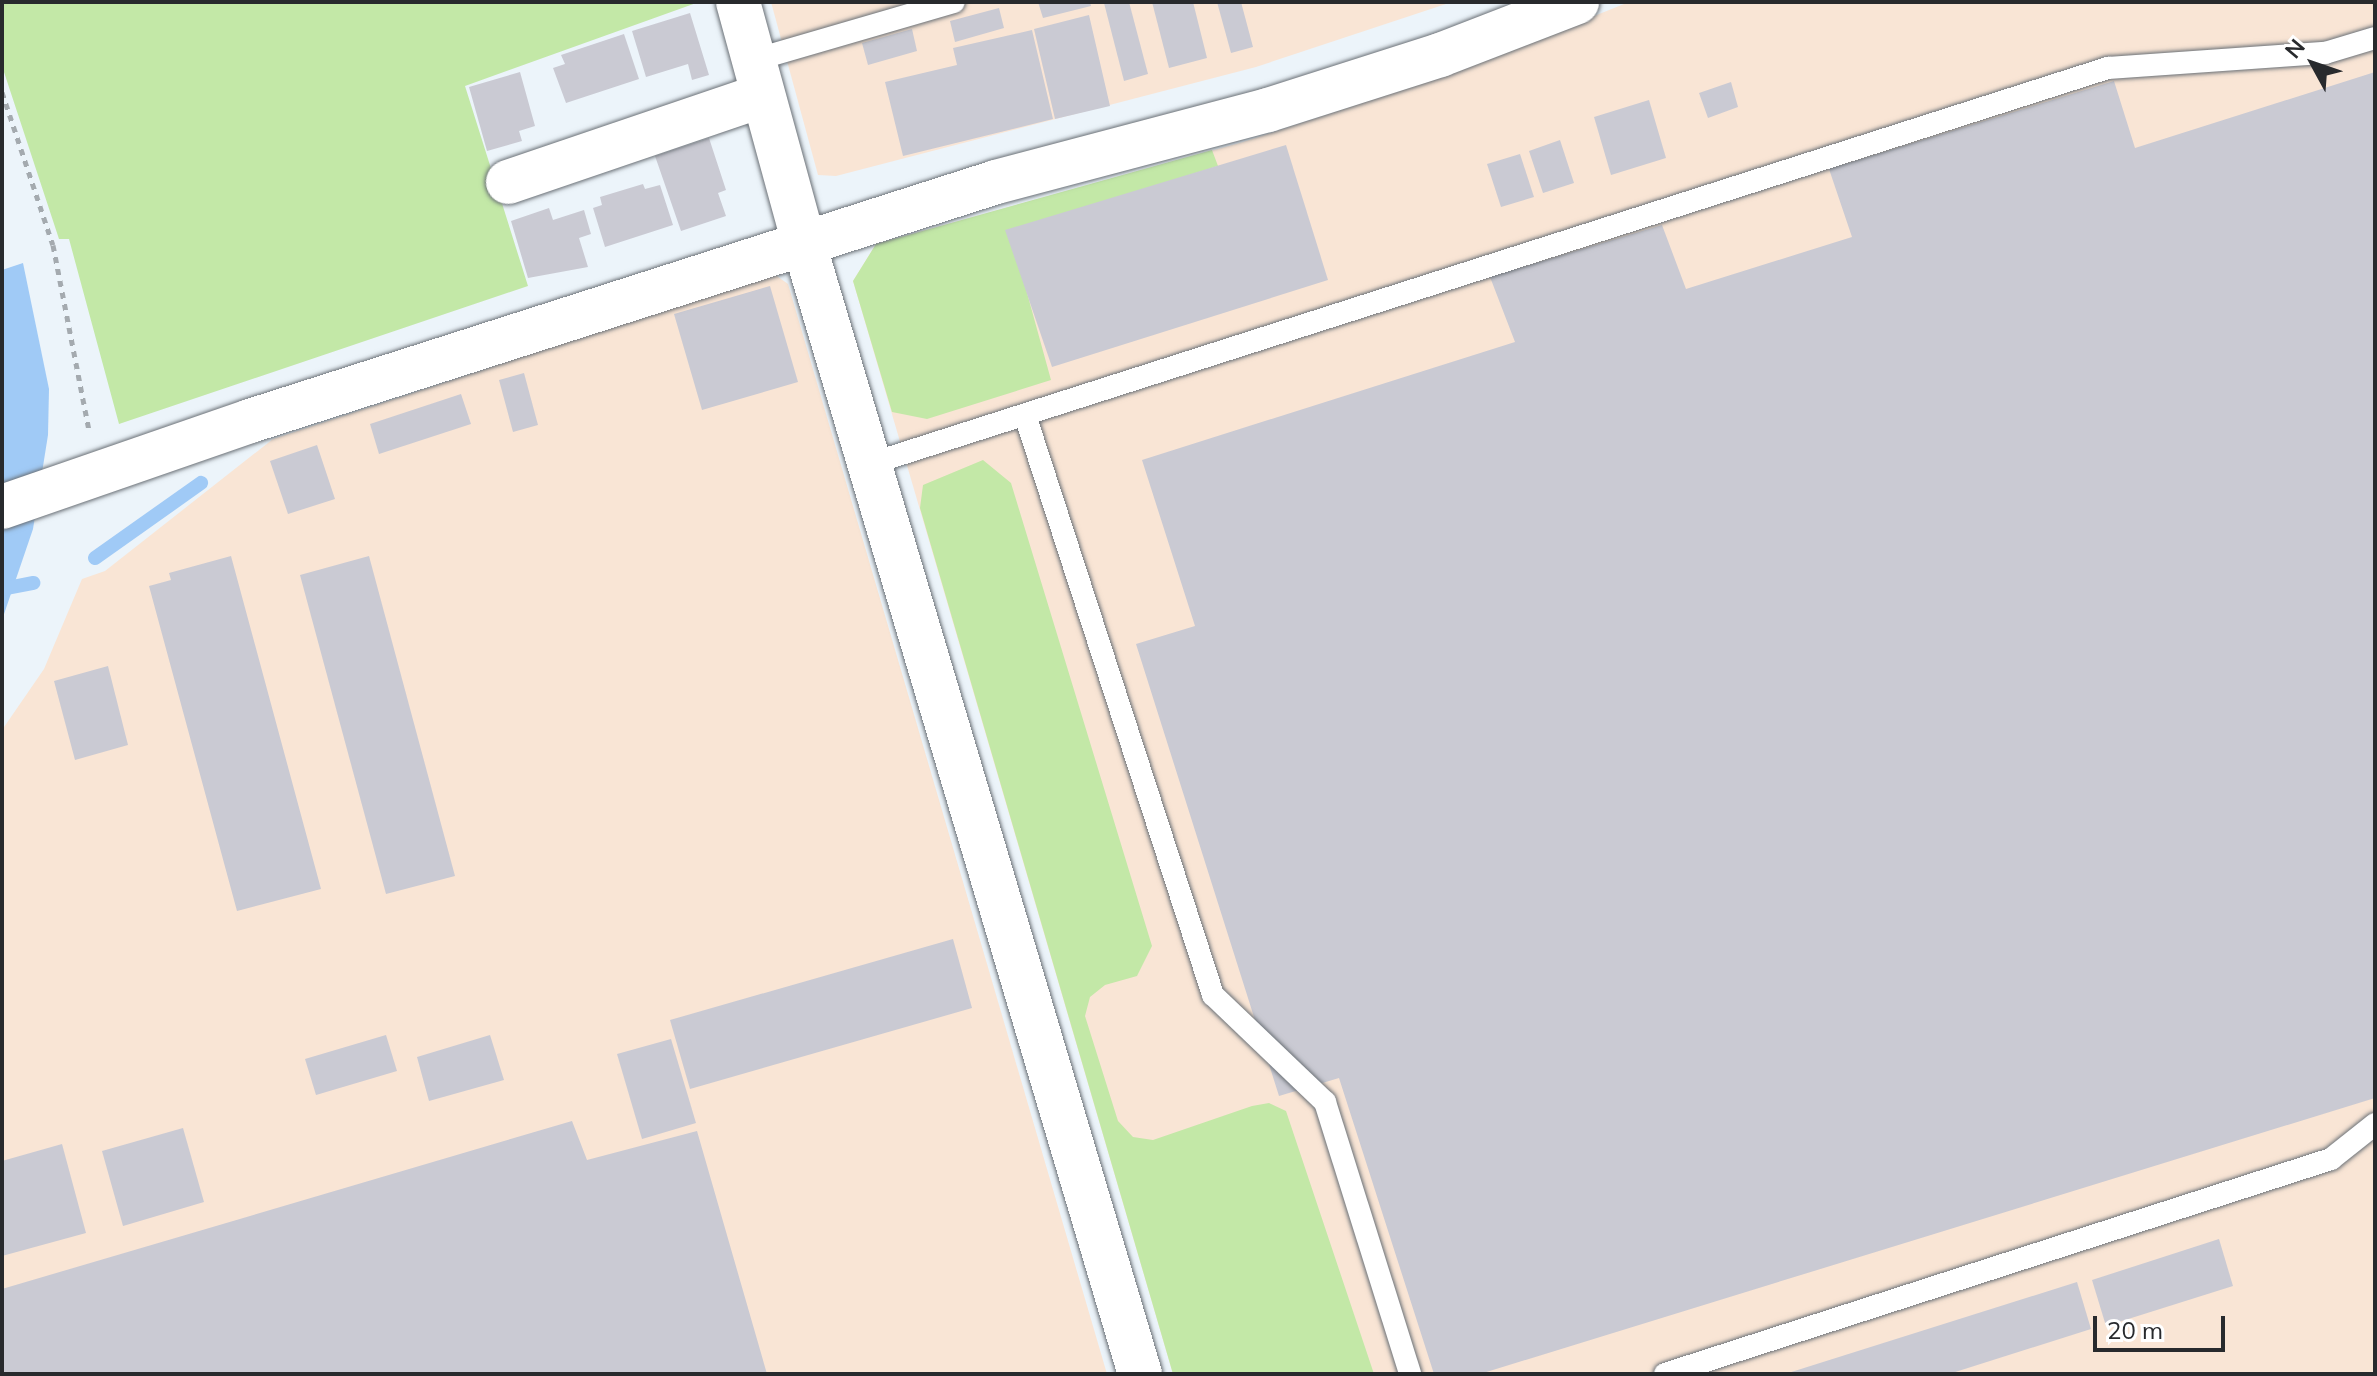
<!DOCTYPE html>
<style>
body{margin:0}
#map{position:relative;width:2377px;height:1376px;overflow:hidden;background:#ecf4fa;font-family:Mulish,sans-serif}
div>[style]{position:absolute}
.industrial>*{inset:0;background:#f9e5d5}
.green>*{inset:0;background:#c3e8a7}
.water>*{inset:0;background:#a0caf6}
.stream>*{height:14px;margin:-7px;padding:0 7px;transform-origin:7px;border-radius:7px;background:#a0caf6}
.building>*{inset:0;background:#cacad3}
.path>*{height:5px;margin-top:-2.5px;transform-origin:0;background:repeating-linear-gradient(90deg,#a4aaaf 0 6px,transparent 0 12px)}
.roads{filter:drop-shadow(0 0 2px #6a7076) drop-shadow(0 0 2px #6a7076)}
.service>*{height:22px;margin:-11px;padding:0 11px;transform-origin:11px;border-radius:11px;background:#fff}
.minor>*{height:44px;margin:-22px;padding:0 22px;transform-origin:22px;border-radius:22px;background:#fff}
span{translate:-50% -50%;white-space:nowrap;text-align:center;line-height:1.15;-webkit-text-stroke:6px #fff;paint-order:stroke}
.frame{position:absolute;inset:0;border:4px solid #282a2d;pointer-events:none}
.north{position:absolute;left:2273px;top:24px;width:80px;height:80px;-webkit-text-stroke:6px #fff;paint-order:stroke;rotate:310deg;font-size:22px;font-weight:700;line-height:32px;text-align:center;color:#282a2d}
.north::after{content:'';display:block;margin:auto;width:28px;height:36px;background:#282a2d;clip-path:polygon(50% 0,100% 100%,50% 72%,0 100%)}
.scale{position:absolute;left:2093px;top:1316px;width:132px;height:36px;box-sizing:border-box;border:4px solid #282a2d;border-top:0;padding-left:10px;font-size:24px;line-height:28px;white-space:nowrap;color:#282a2d;-webkit-text-stroke:6px #fff;paint-order:stroke}
</style>
<div id="map">
<div class="industrial">
<div style="clip-path:polygon(771px 2px,1452px 2px,1256px 67px,836px 176px,818px 175px)"></div>
<div style="clip-path:polygon(1629px 2px,2375px 2px,2375px 1374px,1173px 1374px,853px 281px,876px 244px,1243px 142px,1450px 74px)"></div>
<div style="clip-path:polygon(774px 274px,788px 284px,1107px 1374px,2px 1374px,2px 730px,44px 669px,82px 579px,105px 571px,273px 439px)"></div>
</div>
<div class="green">
<div style="clip-path:polygon(2px 2px,699px 2px,465px 86px,528px 286px,119px 424px,69px 239px,59px 239px,2px 66px)"></div>
<div style="clip-path:polygon(1212px 150px,1218px 166px,1010px 231px,1051px 380px,927px 419px,892px 412px,853px 281px,876px 244px)"></div>
<div style="clip-path:polygon(983px 460px,1011px 483px,1152px 946px,1137px 976px,1105px 985px,1090px 997px,1085px 1016px,1118px 1121px,1133px 1137px,1153px 1140px,1252px 1106px,1269px 1103px,1286px 1111px,1374px 1374px,1173px 1374px,920px 508px,923px 485px)"></div>
</div>
<div class="water">
<div style="clip-path:polygon(23px 263px,49px 389px,48px 435px,33px 529px,2px 620px,2px 270px)"></div>
</div>
<div class="stream">
<div style="left:95px;top:558px;width:130px;rotate:-35.3deg"></div>
<div style="left:2px;top:589px;width:32px;rotate:-11deg"></div>
</div>
<div class="building">
<div style="clip-path:polygon(1038px 2px,1090px 2px,1091px 6px,1043px 18px)"></div>
<div style="clip-path:polygon(1129px 2px,1148px 74px,1124px 81px,1104px 3px)"></div>
<div style="clip-path:polygon(1152px 2px,1193px 2px,1207px 58px,1169px 68px)"></div>
<div style="clip-path:polygon(1217px 2px,1241px 2px,1253px 47px,1231px 53px)"></div>
<div style="clip-path:polygon(999px 8px,1004px 28px,955px 42px,950px 21px)"></div>
<div style="clip-path:polygon(690px 13px,709px 75px,692px 80px,688px 64px,646px 77px,632px 31px)"></div>
<div style="clip-path:polygon(1089px 15px,1110px 106px,1055px 119px,1034px 29px)"></div>
<div style="clip-path:polygon(912px 29px,917px 51px,868px 65px,862px 43px)"></div>
<div style="clip-path:polygon(1032px 30px,1053px 119px,903px 156px,885px 82px,957px 65px,953px 48px)"></div>
<div style="clip-path:polygon(624px 34px,639px 79px,566px 103px,553px 68px,565px 64px,561px 55px)"></div>
<div style="clip-path:polygon(520px 72px,535px 126px,519px 131px,522px 141px,487px 151px,469px 87px)"></div>
<div style="clip-path:polygon(2375px 72px,2375px 1098px,1480px 1374px,1434px 1374px,1339px 1078px,1279px 1096px,1136px 644px,1195px 626px,1142px 460px,1515px 342px,1490px 277px,1662px 225px,1686px 289px,1852px 237px,1829px 169px,2114px 81px,2135px 148px)"></div>
<div style="clip-path:polygon(1731px 82px,1738px 107px,1708px 118px,1699px 93px)"></div>
<div style="clip-path:polygon(1649px 100px,1666px 158px,1611px 175px,1594px 117px)"></div>
<div style="clip-path:polygon(709px 138px,726px 190px,718px 193px,726px 216px,681px 231px,655px 156px)"></div>
<div style="clip-path:polygon(1560px 140px,1574px 183px,1543px 193px,1529px 151px)"></div>
<div style="clip-path:polygon(1286px 145px,1328px 280px,1052px 367px,1005px 230px)"></div>
<div style="clip-path:polygon(1520px 154px,1534px 197px,1501px 207px,1487px 164px)"></div>
<div style="clip-path:polygon(643px 184px,645px 189px,660px 185px,673px 225px,605px 247px,593px 208px,602px 205px,600px 197px)"></div>
<div style="clip-path:polygon(549px 208px,553px 220px,584px 210px,591px 234px,579px 238px,588px 267px,528px 278px,511px 221px)"></div>
<div style="clip-path:polygon(770px 286px,798px 382px,702px 410px,674px 314px)"></div>
<div style="clip-path:polygon(524px 373px,538px 425px,513px 432px,499px 380px)"></div>
<div style="clip-path:polygon(461px 394px,471px 424px,379px 454px,370px 424px)"></div>
<div style="clip-path:polygon(317px 445px,335px 499px,288px 514px,270px 461px)"></div>
<div style="clip-path:polygon(231px 556px,321px 889px,237px 911px,149px 586px,171px 580px,169px 573px)"></div>
<div style="clip-path:polygon(369px 556px,455px 876px,386px 894px,300px 575px)"></div>
<div style="clip-path:polygon(108px 666px,128px 745px,75px 760px,54px 681px)"></div>
<div style="clip-path:polygon(953px 939px,972px 1008px,690px 1089px,670px 1020px)"></div>
<div style="clip-path:polygon(386px 1035px,397px 1071px,316px 1095px,305px 1059px)"></div>
<div style="clip-path:polygon(490px 1035px,504px 1080px,429px 1101px,417px 1057px)"></div>
<div style="clip-path:polygon(671px 1039px,696px 1123px,642px 1139px,617px 1054px)"></div>
<div style="clip-path:polygon(572px 1121px,587px 1160px,697px 1131px,767px 1374px,2px 1374px,2px 1289px)"></div>
<div style="clip-path:polygon(183px 1128px,204px 1202px,123px 1226px,102px 1151px)"></div>
<div style="clip-path:polygon(62px 1144px,86px 1233px,2px 1256px,2px 1161px)"></div>
<div style="clip-path:polygon(2219px 1239px,2233px 1286px,2106px 1326px,2092px 1280px)"></div>
<div style="clip-path:polygon(2077px 1282px,2091px 1329px,1949px 1374px,1785px 1374px)"></div>
</div>
<div class="path">
<div style="left:2px;top:92px;width:161px;rotate:71.6deg"></div>
<div style="left:53px;top:245px;width:189px;rotate:79deg"></div>
</div>
<div class="roads">
<div class="service">
<div style="left:754px;top:60px;width:208px;rotate:-16.2deg"></div>
<div style="left:1025px;top:415px;width:610px;rotate:72.04deg"></div>
<div style="left:1213px;top:995px;width:155px;rotate:43.7deg"></div>
<div style="left:1325px;top:1102px;width:285px;rotate:72.6deg"></div>
<div style="left:873px;top:463px;width:1297px;rotate:-17.74deg"></div>
<div style="left:2108px;top:68px;width:218px;rotate:-4deg"></div>
<div style="left:2325px;top:53px;width:52px;rotate:-16.7deg"></div>
<div style="left:1665px;top:1374px;width:700px;rotate:-17.89deg"></div>
<div style="left:2331px;top:1159px;width:56px;rotate:-38.5deg"></div>
</div>
<div class="minor">
<div style="left:738px;top:2px;width:251px;rotate:74.7deg"></div>
<div style="left:804px;top:244px;width:1179px;rotate:73.44deg"></div>
<div style="left:508px;top:182px;width:269px;rotate:-18.8deg"></div>
<div style="left:2px;top:507px;width:262px;rotate:-19.1deg"></div>
<div style="left:250px;top:421px;width:783px;rotate:-17.76deg"></div>
<div style="left:996px;top:182px;width:281px;rotate:-14.8deg"></div>
<div style="left:1268px;top:110px;width:181px;rotate:-17.7deg"></div>
<div style="left:1440px;top:55px;width:147px;rotate:-21.1deg"></div>
</div>
</div>
<div class="frame"></div>
<div class="north">N</div>
<div class="scale">20 m</div>
</div>
